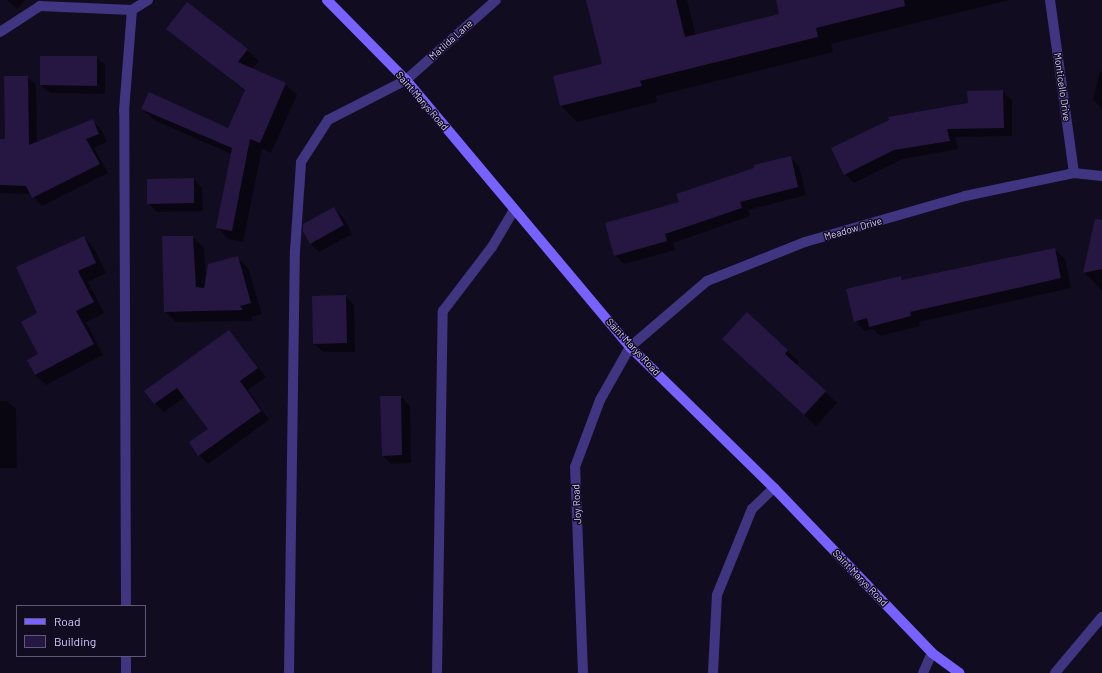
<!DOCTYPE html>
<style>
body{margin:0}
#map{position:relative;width:1102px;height:673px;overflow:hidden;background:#120c20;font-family:Barlow,sans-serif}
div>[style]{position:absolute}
.shadow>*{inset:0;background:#0007}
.building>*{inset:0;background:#251742}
.street>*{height:10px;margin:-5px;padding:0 5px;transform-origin:5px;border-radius:5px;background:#403581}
.secondary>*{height:10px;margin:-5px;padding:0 5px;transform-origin:5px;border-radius:5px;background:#7762ff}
span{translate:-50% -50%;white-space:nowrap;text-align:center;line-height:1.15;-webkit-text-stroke:3px #120c20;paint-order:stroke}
.street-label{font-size:10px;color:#d7cbff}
.legend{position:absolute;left:16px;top:605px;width:130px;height:52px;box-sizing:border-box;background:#120c20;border:1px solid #615879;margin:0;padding:5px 7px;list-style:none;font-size:12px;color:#d7cbff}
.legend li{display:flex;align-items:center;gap:8px;height:20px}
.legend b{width:20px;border:1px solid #615879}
</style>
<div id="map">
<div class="shadow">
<div style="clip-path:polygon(7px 0,25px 0,17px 9px)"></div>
<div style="clip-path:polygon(587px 0,687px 0,696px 36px,780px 15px,777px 0,1009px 0,831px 44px,833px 52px,656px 96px,657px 102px,577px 122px,561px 106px,554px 77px,604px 65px)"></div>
<div style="clip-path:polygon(168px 29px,247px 50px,259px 61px,252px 69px,285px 84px,297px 95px,271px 153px,262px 149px,243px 242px,228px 239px,217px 227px,231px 154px,154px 120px,142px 109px,229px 129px,245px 91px)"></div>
<div style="clip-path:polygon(96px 57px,105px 65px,105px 94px,50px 93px,41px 85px)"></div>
<div style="clip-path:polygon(1100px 71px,1102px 72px,1102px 108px,1093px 100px)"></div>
<div style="clip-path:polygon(27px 77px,36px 85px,37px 143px,92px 120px,101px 129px,107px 142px,94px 148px,108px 173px,42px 206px,31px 194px,0 193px,0 140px,6px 140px)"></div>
<div style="clip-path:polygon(1003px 92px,1012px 100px,1012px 136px,955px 137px,958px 149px,903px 159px,854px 183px,845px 174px,890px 121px,969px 104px)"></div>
<div style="clip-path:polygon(790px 157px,799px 166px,806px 195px,748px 210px,750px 216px,673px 243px,675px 250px,624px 264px,615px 255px,680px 203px)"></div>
<div style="clip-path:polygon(194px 179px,202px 188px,203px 211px,157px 212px,148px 203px)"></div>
<div style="clip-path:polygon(334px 208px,343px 217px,352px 234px,319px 252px,310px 243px)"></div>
<div style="clip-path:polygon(84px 237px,94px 248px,106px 273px,88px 282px,104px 313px,86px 322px,103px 355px,46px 385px,35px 374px,39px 354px,39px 314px)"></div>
<div style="clip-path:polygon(193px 237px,204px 248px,206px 279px,237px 257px,248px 268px,262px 314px,251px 317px,253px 321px,176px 322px,165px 311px)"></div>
<div style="clip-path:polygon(1102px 246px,1102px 291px,1084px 272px)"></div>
<div style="clip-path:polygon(1054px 249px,1065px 259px,1071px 288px,919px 322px,920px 326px,880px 336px,873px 329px,865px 331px,855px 321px,900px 277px,904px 281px)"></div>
<div style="clip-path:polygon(346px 296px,354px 305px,355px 352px,323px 352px,314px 344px)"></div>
<div style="clip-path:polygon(747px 314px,788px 351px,799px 362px,796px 365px,837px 403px,816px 426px,734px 350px)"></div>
<div style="clip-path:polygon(229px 331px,266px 377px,248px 390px,269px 420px,208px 464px,199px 455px,209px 429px,185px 397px,164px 412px,155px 403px)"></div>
<div style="clip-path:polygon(401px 397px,410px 406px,411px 463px,391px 464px,382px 455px)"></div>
<div style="clip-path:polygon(0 401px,7px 401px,16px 409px,17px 468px,0 468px)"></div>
</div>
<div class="building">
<div style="clip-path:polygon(586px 0,676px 0,685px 37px,779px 14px,776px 0,904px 0,905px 6px,816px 28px,818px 37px,640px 81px,642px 86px,560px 106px,553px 76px,602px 64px)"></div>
<div style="clip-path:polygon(187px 2px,248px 49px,238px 62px,286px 83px,260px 143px,250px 139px,232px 231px,216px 228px,232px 148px,141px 109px,149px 92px,228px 128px,245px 90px,166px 29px)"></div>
<div style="clip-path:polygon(40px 56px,97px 56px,97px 86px,40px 85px)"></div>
<div style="clip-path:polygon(4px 76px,28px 76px,29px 145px,93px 119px,99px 134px,86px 139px,100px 164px,32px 198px,26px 186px,0 185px,0 139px,5px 139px)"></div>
<div style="clip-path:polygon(1003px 90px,1004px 128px,947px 129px,950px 141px,894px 150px,844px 175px,831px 148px,889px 120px,888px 117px,968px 103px,967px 91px)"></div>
<div style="clip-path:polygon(791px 156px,798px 187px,740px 202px,742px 208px,665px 234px,667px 241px,614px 256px,605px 223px,679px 202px,676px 194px,754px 168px,754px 165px)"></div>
<div style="clip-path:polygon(194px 178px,194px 203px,147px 204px,147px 179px)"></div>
<div style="clip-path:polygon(334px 207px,344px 225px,310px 244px,303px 231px,303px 224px)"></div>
<div style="clip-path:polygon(1095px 219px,1102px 220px,1102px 269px,1083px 273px)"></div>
<div style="clip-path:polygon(84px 236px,96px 263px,78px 271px,94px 302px,76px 311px,94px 344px,35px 375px,27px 360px,38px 354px,21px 322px,37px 313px,16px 267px)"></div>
<div style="clip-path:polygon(162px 236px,193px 236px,196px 287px,204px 288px,208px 264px,238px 256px,251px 303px,240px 306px,243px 310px,164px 312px)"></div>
<div style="clip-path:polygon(1055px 248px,1061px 278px,910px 312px,911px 316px,869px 327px,867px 318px,854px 322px,846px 289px,901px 276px,902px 280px)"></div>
<div style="clip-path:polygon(346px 295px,347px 343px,313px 344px,312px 296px)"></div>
<div style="clip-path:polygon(747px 312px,788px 350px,785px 354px,826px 391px,804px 415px,722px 339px)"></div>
<div style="clip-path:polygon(229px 330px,258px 368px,240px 381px,261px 411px,198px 456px,189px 442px,208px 429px,177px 388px,154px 404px,144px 391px)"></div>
<div style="clip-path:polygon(380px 396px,401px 396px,402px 455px,382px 456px)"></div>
</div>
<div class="street">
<div style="left:1050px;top:0;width:175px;rotate:82.1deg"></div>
<div style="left:0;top:32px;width:48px;rotate:-33deg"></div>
<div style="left:40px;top:6px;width:92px;rotate:2.5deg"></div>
<div style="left:126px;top:606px;width:495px;rotate:-90.2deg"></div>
<div style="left:124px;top:111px;width:101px;rotate:-85.5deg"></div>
<div style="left:132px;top:10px;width:19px;rotate:-32deg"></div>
<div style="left:126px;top:656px;width:17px;rotate:90deg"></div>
<div style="left:289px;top:673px;width:422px;rotate:-89.2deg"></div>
<div style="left:295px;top:251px;width:89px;rotate:-86.1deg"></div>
<div style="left:301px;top:162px;width:50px;rotate:-57.3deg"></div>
<div style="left:328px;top:120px;width:88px;rotate:-27.1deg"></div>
<div style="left:406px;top:80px;width:120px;rotate:-41.6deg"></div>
<div style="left:437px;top:673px;width:362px;rotate:-89.1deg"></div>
<div style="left:443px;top:311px;width:81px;rotate:-52.6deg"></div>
<div style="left:492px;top:247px;width:43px;rotate:-59.3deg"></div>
<div style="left:583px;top:673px;width:206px;rotate:-92.2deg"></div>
<div style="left:575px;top:467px;width:72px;rotate:-69.5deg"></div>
<div style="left:600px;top:400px;width:61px;rotate:-60.5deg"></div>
<div style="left:630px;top:347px;width:101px;rotate:-40.6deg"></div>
<div style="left:707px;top:281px;width:105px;rotate:-21.7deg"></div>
<div style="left:805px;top:242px;width:166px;rotate:-16deg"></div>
<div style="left:965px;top:196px;width:111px;rotate:-11.9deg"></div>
<div style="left:1074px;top:173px;width:28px;rotate:6deg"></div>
<div style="left:713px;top:673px;width:78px;rotate:-87.1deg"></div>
<div style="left:717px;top:595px;width:93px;rotate:-67.9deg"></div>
<div style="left:752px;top:509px;width:30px;rotate:-44deg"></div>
<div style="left:923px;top:673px;width:22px;rotate:-66deg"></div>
<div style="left:1055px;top:673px;width:73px;rotate:-50deg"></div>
</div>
<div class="secondary">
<div style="left:327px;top:0;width:112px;rotate:45.4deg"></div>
<div style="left:406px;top:80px;width:349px;rotate:50deg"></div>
<div style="left:630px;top:347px;width:202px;rotate:44.4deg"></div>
<div style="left:774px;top:488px;width:228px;rotate:46.2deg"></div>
<div style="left:932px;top:653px;width:34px;rotate:36deg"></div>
</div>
<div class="street-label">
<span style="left:451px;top:40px;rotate:-42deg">Matilda Lane</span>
<span style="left:1062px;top:87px;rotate:82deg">Monticello Drive</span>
<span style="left:422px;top:101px;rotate:49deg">Saint Marys Road</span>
<span style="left:853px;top:229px;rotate:-16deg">Meadow Drive</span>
<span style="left:633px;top:347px;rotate:47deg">Saint Marys Road</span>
<span style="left:577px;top:504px;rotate:-93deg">Joy Road</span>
<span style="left:860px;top:578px;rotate:46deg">Saint Marys Road</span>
</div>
<ul class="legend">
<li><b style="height:5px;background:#7762ff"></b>Road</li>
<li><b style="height:11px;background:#251742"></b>Building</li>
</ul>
</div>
